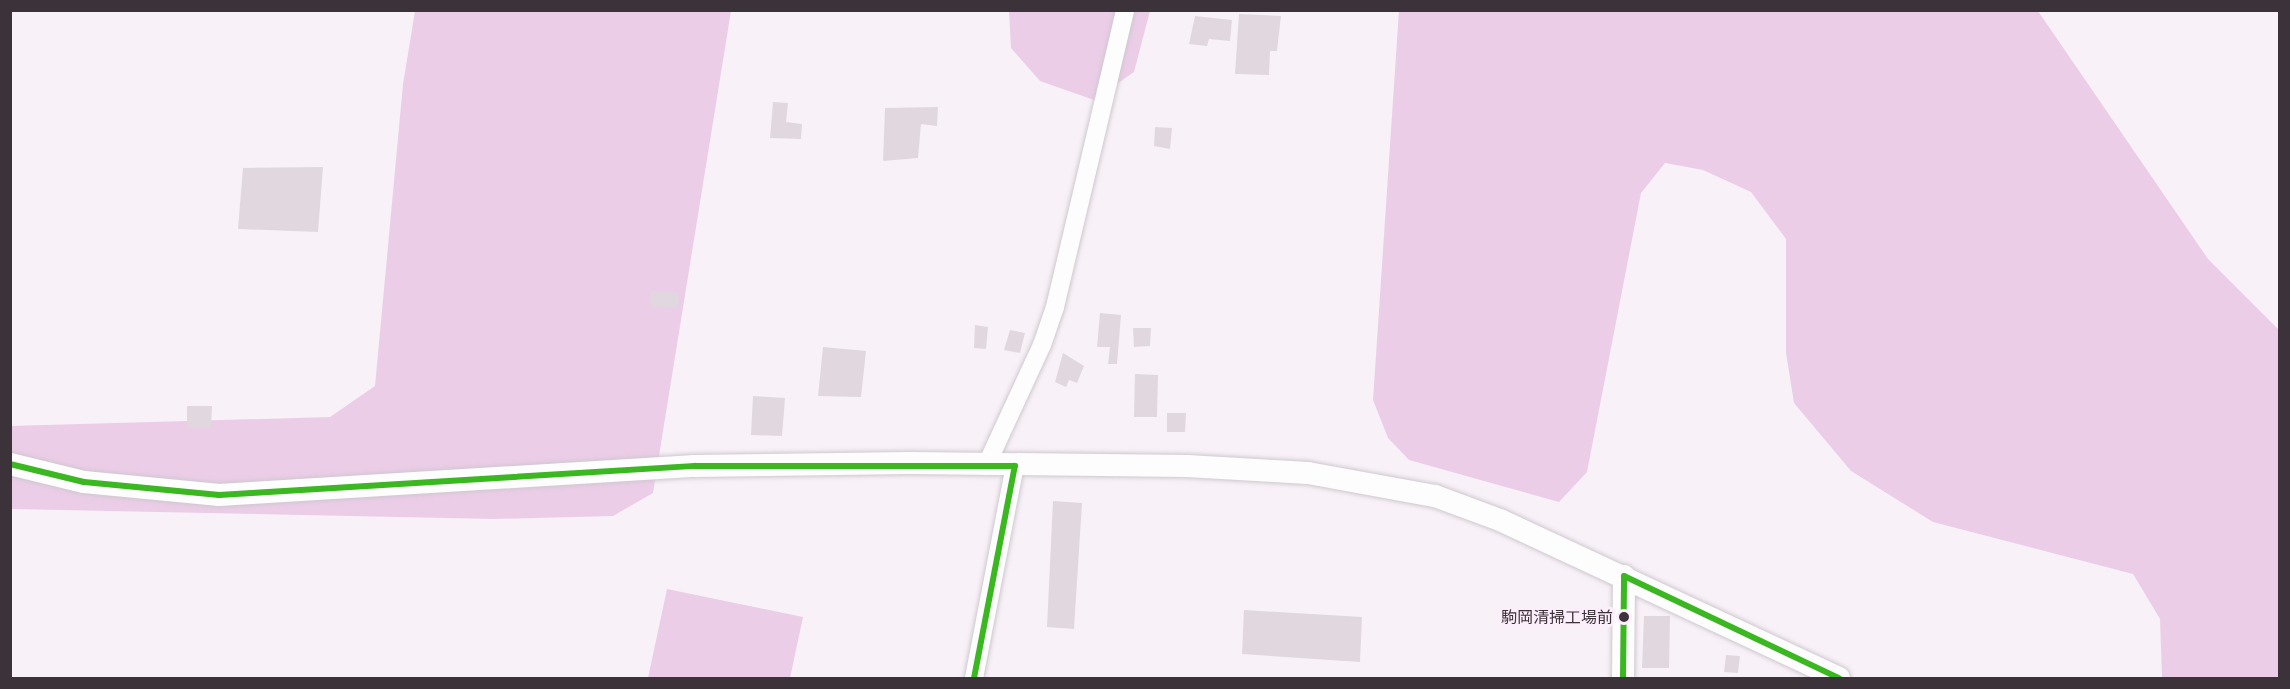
<!DOCTYPE html>
<meta charset="utf-8">
<style>
body{margin:0}
#map{position:relative;width:2290px;height:689px;overflow:hidden;background:#f8f2f8;font-family:"Titillium Web","Noto Sans JP",sans-serif}
div>[style]{position:absolute}
.green>*{inset:0;background:#eccde8}
.building>*{inset:0;background:#e0d8de}
.roads{filter:drop-shadow(0 0 2px #cfc8cf) drop-shadow(0 0 2px #cfc8cf)}
.minor>*{height:18px;margin:-9px;padding:0 9px;transform-origin:9px;border-radius:9px;background:#fefdfe}
.tertiary>*{height:22px;margin:-11px;padding:0 11px;transform-origin:11px;border-radius:11px;background:#fefdfe}
.bus-1>*{height:6px;margin:-3px;padding:0 3px;transform-origin:3px;border-radius:3px;background:#3ab721}
.dots>*{width:16px;height:16px;translate:-50% -50%;box-sizing:border-box;border:3px solid #fceefa;border-radius:50%}
span{translate:-50% -50%;white-space:nowrap;text-align:center;line-height:1.15;-webkit-text-stroke:6px #fceefa;paint-order:stroke}
.bus-label{font-size:16px;color:#3b323a}
.right{translate:-100% -50%;text-align:right}
.frame{position:absolute;inset:0;border:12px solid #3b323a;pointer-events:none}
</style>
<div id="map">
<div class="green">
<div style="clip-path:polygon(1399px 10px,2038px 11px,2208px 259px,2279px 330px,2279px 678px,2162px 678px,2160px 619px,2133px 574px,1933px 522px,1851px 471px,1794px 403px,1786px 353px,1786px 239px,1751px 192px,1703px 170px,1665px 163px,1641px 193px,1587px 472px,1559px 502px,1409px 460px,1388px 438px,1373px 400px)"></div>
<div style="clip-path:polygon(415px 11px,731px 11px,653px 493px,613px 516px,494px 519px,11px 509px,10px 426px,330px 417px,375px 386px,403px 84px)"></div>
<div style="clip-path:polygon(1009px 11px,1150px 11px,1134px 72px,1094px 100px,1040px 81px,1011px 48px)"></div>
<div style="clip-path:polygon(667px 589px,803px 617px,790px 678px,648px 678px)"></div>
</div>
<div class="building">
<div style="clip-path:polygon(1239px 14px,1281px 16px,1277px 51px,1270px 51px,1269px 75px,1235px 74px)"></div>
<div style="clip-path:polygon(1195px 16px,1232px 20px,1230px 41px,1209px 39px,1207px 46px,1189px 44px)"></div>
<div style="clip-path:polygon(773px 102px,788px 103px,786px 122px,802px 124px,801px 139px,770px 138px)"></div>
<div style="clip-path:polygon(938px 107px,937px 126px,921px 124px,918px 158px,883px 161px,885px 108px)"></div>
<div style="clip-path:polygon(1155px 127px,1172px 128px,1170px 149px,1154px 146px)"></div>
<div style="clip-path:polygon(323px 167px,318px 232px,238px 229px,243px 168px)"></div>
<div style="clip-path:polygon(651px 291px,679px 293px,678px 308px,650px 306px)"></div>
<div style="clip-path:polygon(1100px 313px,1121px 315px,1117px 364px,1108px 364px,1110px 347px,1097px 347px)"></div>
<div style="clip-path:polygon(975px 325px,988px 327px,986px 349px,974px 348px)"></div>
<div style="clip-path:polygon(1133px 328px,1151px 328px,1150px 346px,1134px 347px)"></div>
<div style="clip-path:polygon(1010px 330px,1025px 333px,1020px 353px,1004px 350px)"></div>
<div style="clip-path:polygon(823px 347px,866px 351px,861px 397px,818px 396px)"></div>
<div style="clip-path:polygon(1063px 353px,1084px 366px,1077px 383px,1069px 380px,1066px 387px,1055px 382px)"></div>
<div style="clip-path:polygon(1135px 374px,1158px 375px,1157px 417px,1134px 417px)"></div>
<div style="clip-path:polygon(753px 396px,785px 398px,782px 436px,751px 435px)"></div>
<div style="clip-path:polygon(187px 406px,212px 406px,211px 428px,187px 428px)"></div>
<div style="clip-path:polygon(1167px 413px,1186px 413px,1185px 432px,1167px 432px)"></div>
<div style="clip-path:polygon(1053px 501px,1082px 503px,1074px 629px,1047px 627px)"></div>
<div style="clip-path:polygon(1244px 610px,1362px 617px,1360px 662px,1242px 654px)"></div>
<div style="clip-path:polygon(1644px 616px,1670px 616px,1669px 668px,1642px 668px)"></div>
<div style="clip-path:polygon(1726px 655px,1740px 656px,1738px 673px,1724px 672px)"></div>
</div>
<div class="roads">
<div class="minor">
<div style="left:986px;top:466px;width:133px;rotate:-65.2deg"></div>
<div style="left:1042px;top:345px;width:40px;rotate:-71.1deg"></div>
<div style="left:1055px;top:307px;width:305px;rotate:-76.7deg"></div>
<div style="left:974px;top:678px;width:216px;rotate:-79.1deg"></div>
</div>
<div class="tertiary">
<div style="left:10px;top:464px;width:76px;rotate:13.7deg"></div>
<div style="left:84px;top:482px;width:136px;rotate:5.5deg"></div>
<div style="left:219px;top:495px;width:477px;rotate:-3.5deg"></div>
<div style="left:695px;top:466px;width:214px;rotate:-0.8deg"></div>
<div style="left:909px;top:463px;width:278px;rotate:0.6deg"></div>
<div style="left:1187px;top:466px;width:121px;rotate:3.3deg"></div>
<div style="left:1308px;top:473px;width:129px;rotate:10.3deg"></div>
<div style="left:1435px;top:496px;width:69px;rotate:20.3deg"></div>
<div style="left:1500px;top:520px;width:374px;rotate:25deg"></div>
<div style="left:1623px;top:678px;width:102px;rotate:-89.4deg"></div>
</div>
</div>
<div class="bus-1">
<div style="left:10px;top:464px;width:76px;rotate:13.7deg"></div>
<div style="left:84px;top:482px;width:136px;rotate:5.5deg"></div>
<div style="left:219px;top:495px;width:477px;rotate:-3.5deg"></div>
<div style="left:695px;top:466px;width:320px"></div>
<div style="left:1624px;top:576px;width:238px;rotate:25.4deg"></div>
<div style="left:974px;top:678px;width:216px;rotate:-79.1deg"></div>
<div style="left:1623px;top:678px;width:102px;rotate:-89.4deg"></div>
</div>
<div class="dots">
<div style="left:1624px;top:617px;background:#3b323a"></div>
</div>
<div class="bus-label">
<span class="right" style="left:1613px;top:617px">駒岡清掃工場前</span>
</div>
<div class="frame"></div>
</div>
